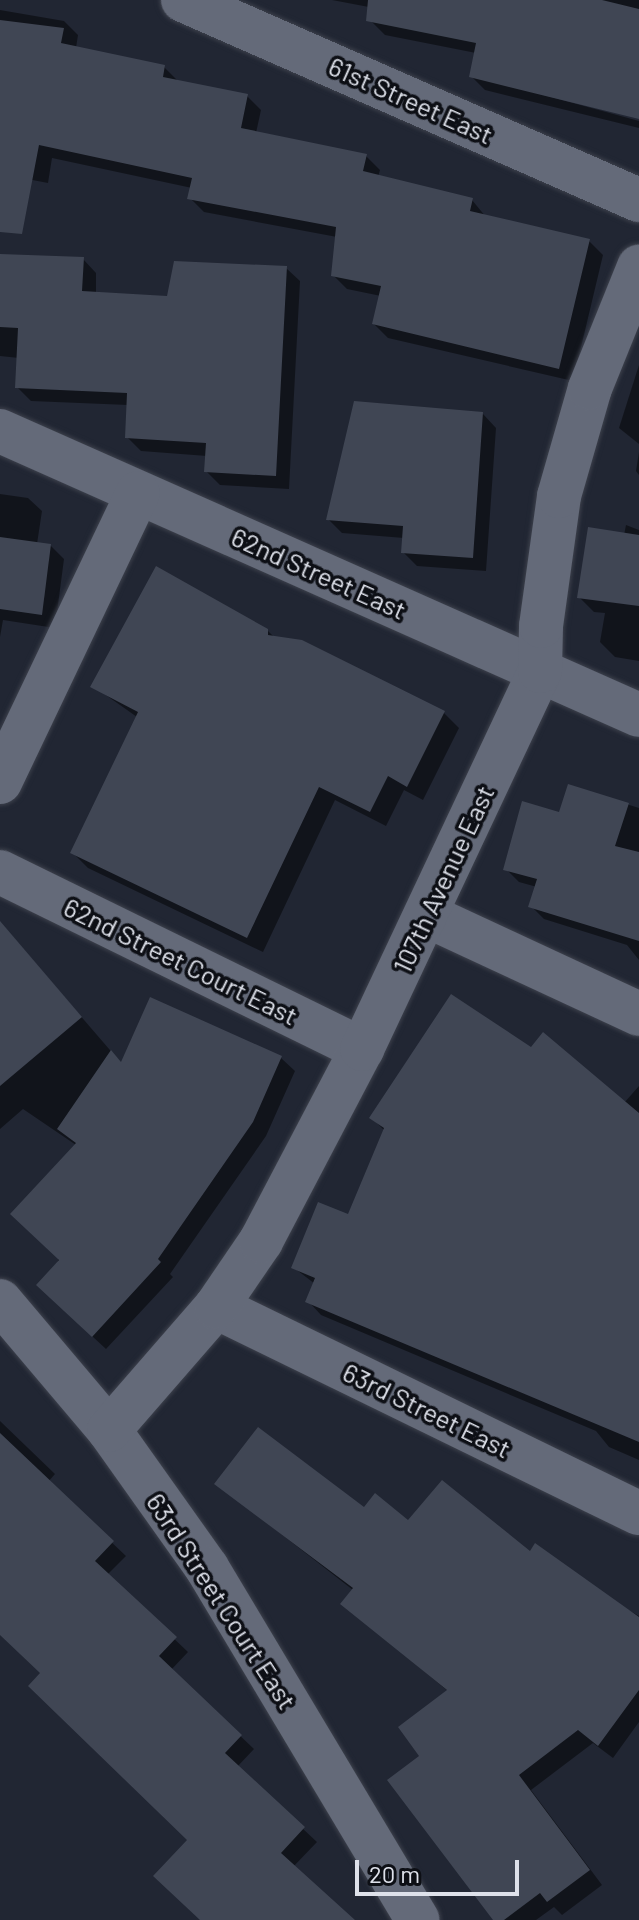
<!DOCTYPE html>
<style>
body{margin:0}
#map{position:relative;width:639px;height:1920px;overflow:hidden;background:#212633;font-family:Barlow,sans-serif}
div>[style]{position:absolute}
.shadow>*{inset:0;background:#0007}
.building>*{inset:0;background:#404654}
.roads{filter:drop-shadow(0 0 2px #3d414c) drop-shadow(0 0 2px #3d414c)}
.minor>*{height:44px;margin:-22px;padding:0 22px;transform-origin:22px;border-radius:22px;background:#646a79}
span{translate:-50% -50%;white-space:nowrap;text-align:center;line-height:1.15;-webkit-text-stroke:7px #0d0f15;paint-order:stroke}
.street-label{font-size:26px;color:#dee1ea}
.scale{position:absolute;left:355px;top:1860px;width:164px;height:36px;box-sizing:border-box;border:4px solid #dee1ea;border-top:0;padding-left:10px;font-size:24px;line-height:28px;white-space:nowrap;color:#dee1ea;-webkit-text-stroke:6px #0d0f15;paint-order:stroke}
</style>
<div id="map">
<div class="shadow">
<div style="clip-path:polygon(332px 0,639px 0,639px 117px,485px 79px,639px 121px,639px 128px,485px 90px,472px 77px,476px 53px,385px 35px,371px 21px,374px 8px)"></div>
<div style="clip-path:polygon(0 10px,64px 21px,78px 35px,76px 48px,164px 67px,178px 81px,247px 96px,261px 110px,256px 133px,366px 156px,380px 170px,378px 177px,472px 200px,486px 217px,589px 241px,603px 255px,573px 381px,388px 338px,374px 324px,381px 296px,347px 289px,333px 275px,337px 237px,204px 212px,190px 198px,192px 188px,52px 158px,48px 183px,1px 174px,0 189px)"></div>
<div style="clip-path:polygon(0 256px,83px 259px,96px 273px,96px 294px,169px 299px,286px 268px,300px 281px,289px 489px,220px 485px,206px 471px,207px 456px,141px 451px,127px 437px,128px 405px,31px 401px,17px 387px,19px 358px,0 356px)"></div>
<div style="clip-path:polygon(639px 365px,639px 444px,619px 428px)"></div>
<div style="clip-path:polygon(483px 414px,496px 428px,486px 571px,417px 566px,403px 552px,404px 538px,342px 533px,328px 519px)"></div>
<div style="clip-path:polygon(639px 452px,639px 475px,636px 471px)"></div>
<div style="clip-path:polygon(0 494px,28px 498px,42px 511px,37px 544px,50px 545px,64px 559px,55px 628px,3px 620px,0 637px)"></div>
<div style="clip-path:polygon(626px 525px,639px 530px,639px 661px,615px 657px,600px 642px,605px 613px,594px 612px,579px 597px,624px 535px)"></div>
<div style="clip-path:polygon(267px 630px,275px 638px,302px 642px,444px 713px,459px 728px,423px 800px,404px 790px,386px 826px,335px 800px,263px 952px,88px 868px,73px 853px,137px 717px,93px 686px)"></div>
<div style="clip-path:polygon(569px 786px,639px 808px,639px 960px,627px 945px,544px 919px,531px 906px,537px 887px,519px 882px,506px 869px,560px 814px)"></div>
<div style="clip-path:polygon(0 942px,22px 948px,122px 1064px,281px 1058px,295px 1071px,266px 1136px,170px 1274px,173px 1277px,106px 1349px,52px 1299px,76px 1145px,23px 1109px,0 1129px)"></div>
<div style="clip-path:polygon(532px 1049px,624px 1103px,639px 1086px,639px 1460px,609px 1447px,596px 1431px,321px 1315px,308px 1301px,315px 1284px,293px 1267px,349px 1216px,385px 1131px,372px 1118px)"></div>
<div style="clip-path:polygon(0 1421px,55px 1474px,48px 1482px,126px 1556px,107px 1575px,188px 1652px,171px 1670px,254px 1749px,237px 1767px,317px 1842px,293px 1867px,352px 1920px,202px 1920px,190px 1840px,43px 1673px,0 1633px)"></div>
<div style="clip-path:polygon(217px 1484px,364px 1510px,530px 1554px,639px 1616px,639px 1722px,613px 1758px,593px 1743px,531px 1790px,602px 1885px,562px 1915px,554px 1907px,536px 1920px,496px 1920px,422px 1756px,449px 1692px,342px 1603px,353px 1590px)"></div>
</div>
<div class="building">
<div style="clip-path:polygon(368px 0,602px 0,639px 9px,639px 119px,469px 77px,476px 43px,366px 21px)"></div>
<div style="clip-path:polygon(0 20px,64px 28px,61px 43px,165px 65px,163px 77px,248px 94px,241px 128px,367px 154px,363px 171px,473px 198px,470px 211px,590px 239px,559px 369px,372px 324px,381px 286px,331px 276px,336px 227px,187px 199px,192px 178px,39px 145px,22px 234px,0 232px)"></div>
<div style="clip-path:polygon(0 254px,84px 257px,82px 291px,167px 296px,174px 261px,287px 266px,276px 476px,204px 472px,206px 443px,125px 438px,127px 393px,15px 388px,18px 328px,0 327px)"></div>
<div style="clip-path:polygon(354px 401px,483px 412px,473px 558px,401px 553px,403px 526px,326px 520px)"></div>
<div style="clip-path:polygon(588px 527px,639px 535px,639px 606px,577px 598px)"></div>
<div style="clip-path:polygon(0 537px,51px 544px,42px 615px,0 609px)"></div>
<div style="clip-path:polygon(156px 566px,268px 629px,268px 635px,302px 640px,445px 711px,407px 787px,388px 776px,370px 812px,319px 787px,247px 938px,70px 853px,138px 712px,90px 687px)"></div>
<div style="clip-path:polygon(568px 784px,629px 803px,615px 846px,639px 852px,639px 941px,528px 907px,537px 879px,503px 870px,522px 801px,559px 812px)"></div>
<div style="clip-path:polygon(0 921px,82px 1017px,0 1086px)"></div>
<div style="clip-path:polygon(451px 994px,531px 1047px,543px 1032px,639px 1113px,639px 1442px,305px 1302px,315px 1278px,291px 1268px,318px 1202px,348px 1214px,384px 1128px,369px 1118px)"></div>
<div style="clip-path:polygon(150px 997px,282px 1056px,253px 1122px,158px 1259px,161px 1262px,92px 1337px,36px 1285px,59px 1260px,10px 1214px,76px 1143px,57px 1129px,111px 1050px,121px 1062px)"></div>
<div style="clip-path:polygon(258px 1427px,364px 1507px,375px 1493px,408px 1520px,442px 1480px,530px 1551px,535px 1543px,639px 1617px,639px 1690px,598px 1746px,578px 1730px,519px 1775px,590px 1870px,547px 1902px,540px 1893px,504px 1920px,493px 1920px,387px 1780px,419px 1756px,398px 1727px,447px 1690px,340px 1604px,353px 1588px,214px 1484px)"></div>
<div style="clip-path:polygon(0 1433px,114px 1541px,95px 1561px,177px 1637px,159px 1656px,242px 1735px,225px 1753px,305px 1827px,281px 1853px,355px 1920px,200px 1920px,153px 1876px,187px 1840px,28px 1686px,40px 1673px,0 1635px)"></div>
</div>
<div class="roads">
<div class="minor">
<div style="left:183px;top:0;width:498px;rotate:23.7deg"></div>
<div style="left:0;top:431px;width:699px;rotate:23.96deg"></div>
<div style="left:0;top:782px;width:320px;rotate:-64.5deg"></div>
<div style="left:0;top:872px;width:403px;rotate:26.1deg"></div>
<div style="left:426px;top:915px;width:235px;rotate:24.9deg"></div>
<div style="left:0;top:1301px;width:169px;rotate:49.8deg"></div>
<div style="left:109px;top:1430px;width:169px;rotate:54.6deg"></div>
<div style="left:207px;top:1568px;width:410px;rotate:59.1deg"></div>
<div style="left:216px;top:1307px;width:470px;rotate:26deg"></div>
<div style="left:109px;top:1430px;width:163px;rotate:-49deg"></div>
<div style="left:216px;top:1307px;width:80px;rotate:-55.7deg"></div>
<div style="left:261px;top:1241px;width:217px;rotate:-62.3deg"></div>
<div style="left:362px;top:1049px;width:418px;rotate:-64.8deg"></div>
<div style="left:540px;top:671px;width:45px;rotate:-88.7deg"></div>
<div style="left:541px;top:626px;width:131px;rotate:-82.1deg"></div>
<div style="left:559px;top:496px;width:112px;rotate:-74deg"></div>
<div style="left:590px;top:388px;width:131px;rotate:-68deg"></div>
</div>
</div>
<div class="street-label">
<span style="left:411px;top:100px;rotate:24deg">61st Street East</span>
<span style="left:319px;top:573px;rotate:24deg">62nd Street East</span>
<span style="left:443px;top:879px;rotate:-65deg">107th Avenue East</span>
<span style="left:181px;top:961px;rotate:26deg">62nd Street Court East</span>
<span style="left:427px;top:1410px;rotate:26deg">63rd Street East</span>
<span style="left:222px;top:1601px;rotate:57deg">63rd Street Court East</span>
</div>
<div class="scale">20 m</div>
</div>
